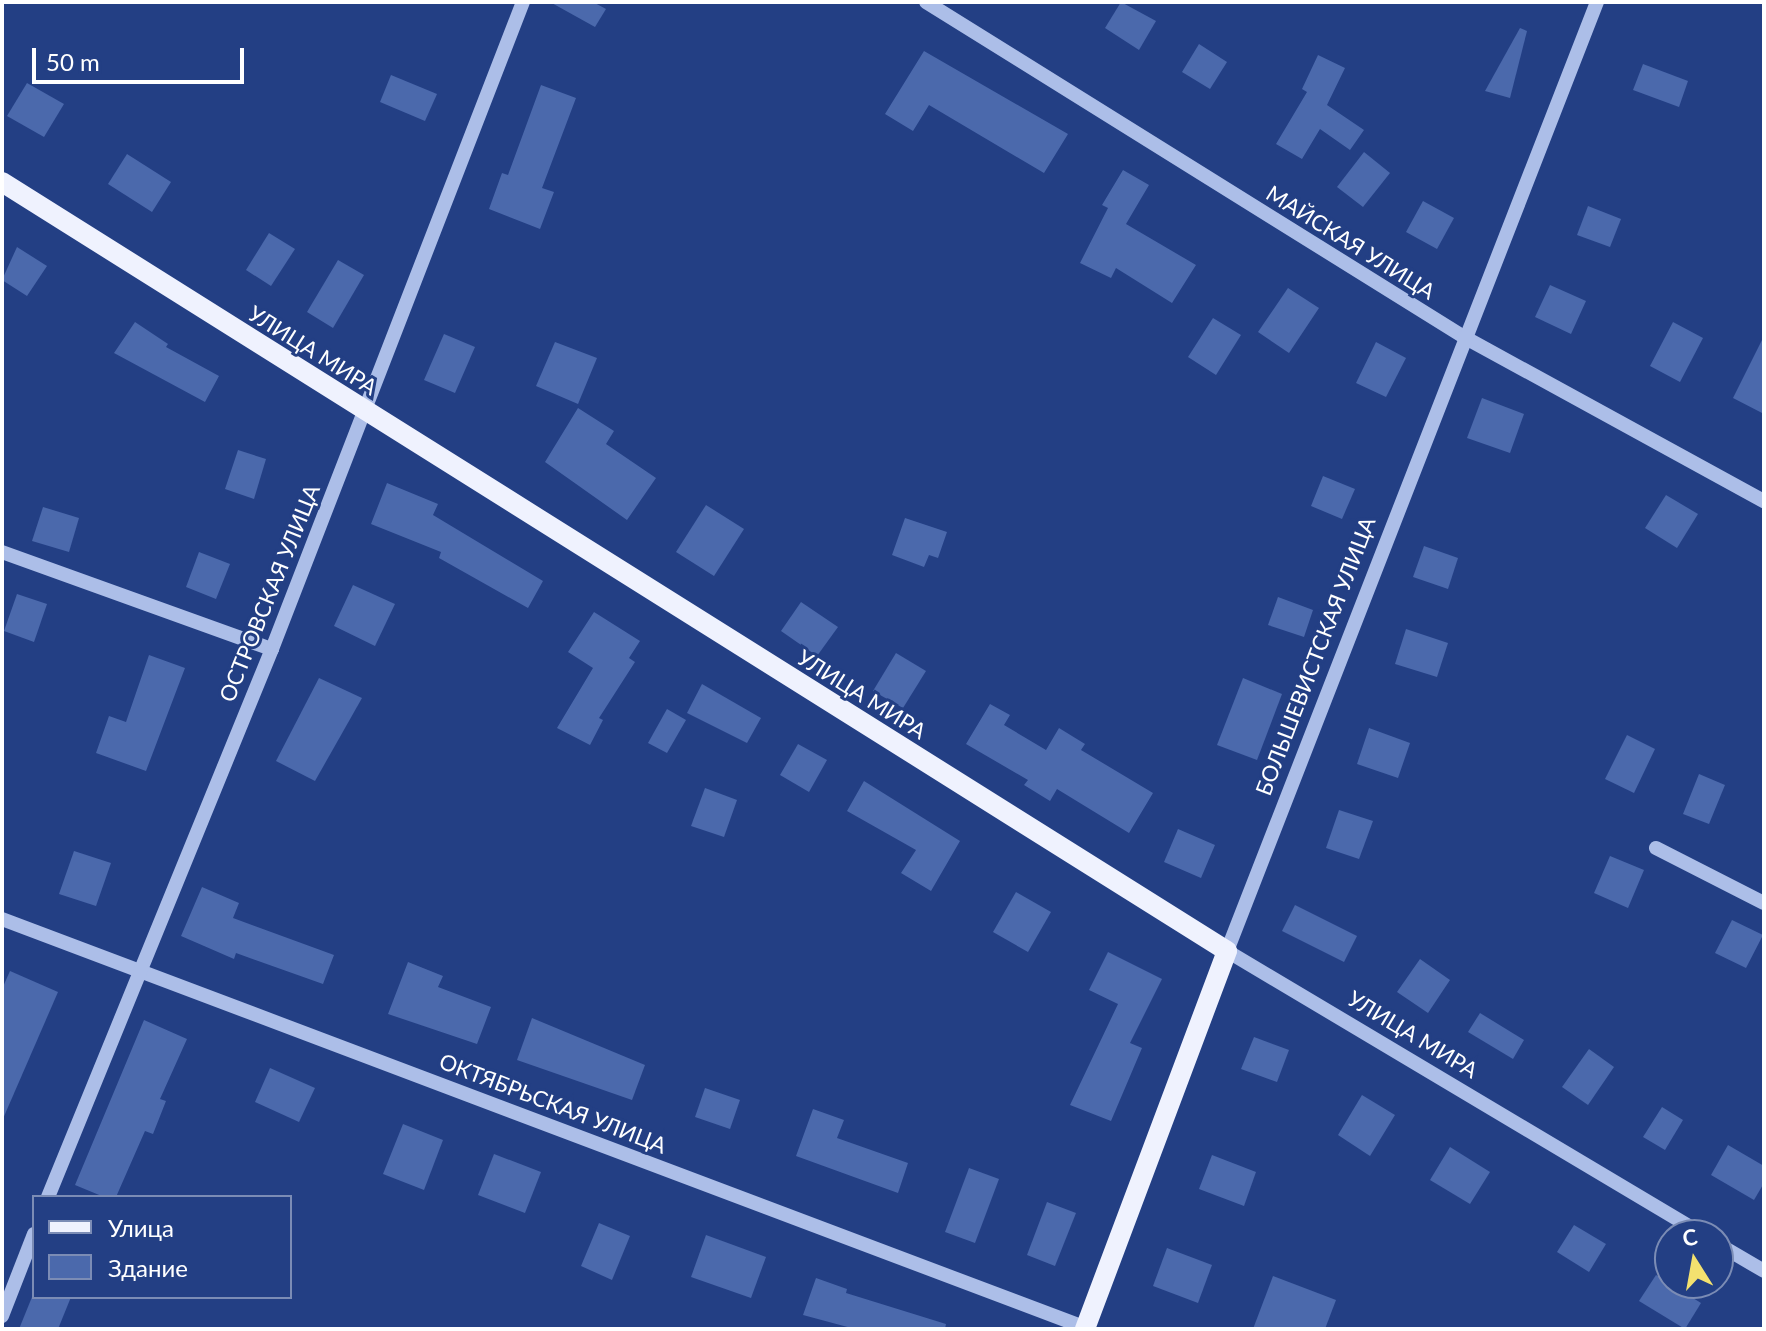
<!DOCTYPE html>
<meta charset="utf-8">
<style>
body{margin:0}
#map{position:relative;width:1766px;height:1331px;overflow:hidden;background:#233f84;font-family:Lato,sans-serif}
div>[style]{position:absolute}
.building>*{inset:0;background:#4b69ac}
.minor>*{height:14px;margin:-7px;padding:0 7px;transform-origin:7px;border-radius:7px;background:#acbee8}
.major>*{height:20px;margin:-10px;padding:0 10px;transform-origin:10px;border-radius:10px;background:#eff2fe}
span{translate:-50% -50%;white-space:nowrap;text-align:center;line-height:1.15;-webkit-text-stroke:6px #233f84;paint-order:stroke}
.street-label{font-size:22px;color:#fff}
.frame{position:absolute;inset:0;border:4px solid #fff;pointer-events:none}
.legend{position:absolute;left:32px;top:1195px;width:260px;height:104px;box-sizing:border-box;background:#233f84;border:2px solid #7b8cb5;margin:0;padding:10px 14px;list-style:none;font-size:24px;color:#fff}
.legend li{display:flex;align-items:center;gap:16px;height:40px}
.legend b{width:40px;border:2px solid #7b8cb5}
.north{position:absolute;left:1654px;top:1219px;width:80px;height:80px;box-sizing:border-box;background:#233f84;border:2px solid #7b8cb5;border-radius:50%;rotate:349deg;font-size:22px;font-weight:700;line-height:32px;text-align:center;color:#fff}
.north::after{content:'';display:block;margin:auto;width:28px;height:36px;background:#f3e16f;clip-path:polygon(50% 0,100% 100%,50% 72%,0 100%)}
.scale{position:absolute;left:32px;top:48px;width:212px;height:36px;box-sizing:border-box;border:4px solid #fff;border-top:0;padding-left:10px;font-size:24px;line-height:28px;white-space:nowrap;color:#fff;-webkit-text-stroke:6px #233f84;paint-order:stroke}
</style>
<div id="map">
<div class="building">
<div style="clip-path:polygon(550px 2px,593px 2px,606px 9px,595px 27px)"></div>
<div style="clip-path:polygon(1121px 2px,1156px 21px,1139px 50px,1105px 28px)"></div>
<div style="clip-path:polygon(1520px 28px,1527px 31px,1510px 98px,1485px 91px)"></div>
<div style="clip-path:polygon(1199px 44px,1227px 62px,1210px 89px,1182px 72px)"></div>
<div style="clip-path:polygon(924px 51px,1068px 134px,1044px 173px,929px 105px,913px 131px,885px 114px)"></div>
<div style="clip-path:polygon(1318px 55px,1345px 68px,1327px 105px,1364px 130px,1350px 150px,1320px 129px,1302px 159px,1276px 144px,1307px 92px,1302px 89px)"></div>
<div style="clip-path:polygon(1643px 64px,1688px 81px,1679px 107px,1633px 90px)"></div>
<div style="clip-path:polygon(391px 75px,437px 94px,425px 121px,380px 102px)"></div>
<div style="clip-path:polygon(27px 83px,64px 104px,44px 137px,7px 116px)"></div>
<div style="clip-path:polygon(541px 85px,576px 98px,542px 188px,554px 192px,540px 229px,489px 209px,502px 173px,508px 175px)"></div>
<div style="clip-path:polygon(1364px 152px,1390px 173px,1363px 207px,1337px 187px)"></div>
<div style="clip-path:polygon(127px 154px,171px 182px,152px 212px,108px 184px)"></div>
<div style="clip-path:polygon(1123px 170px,1149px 185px,1126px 224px,1196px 265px,1172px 303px,1116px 268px,1111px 278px,1080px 263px,1108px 208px,1102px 205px)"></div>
<div style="clip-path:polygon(1423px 201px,1454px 218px,1437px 249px,1406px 232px)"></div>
<div style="clip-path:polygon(1588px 206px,1621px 219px,1610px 247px,1577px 235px)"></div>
<div style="clip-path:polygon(269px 233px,295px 249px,271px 286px,246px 270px)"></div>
<div style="clip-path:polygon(17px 247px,47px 266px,27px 296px,2px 280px)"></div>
<div style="clip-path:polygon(338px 260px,364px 275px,333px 328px,307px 312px)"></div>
<div style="clip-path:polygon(1550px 285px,1586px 301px,1571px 334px,1535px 317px)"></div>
<div style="clip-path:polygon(1288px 288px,1319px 308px,1289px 353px,1258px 332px)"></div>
<div style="clip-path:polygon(1213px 318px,1241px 335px,1216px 375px,1188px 357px)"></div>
<div style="clip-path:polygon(135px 322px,168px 344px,166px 347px,219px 376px,205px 402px,114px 353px)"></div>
<div style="clip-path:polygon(1673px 322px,1703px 338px,1680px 382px,1650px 366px)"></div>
<div style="clip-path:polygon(444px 334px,475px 347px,455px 393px,424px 380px)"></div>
<div style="clip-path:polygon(1764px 336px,1764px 414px,1733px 398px)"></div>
<div style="clip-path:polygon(555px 342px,597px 358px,578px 404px,536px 386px)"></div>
<div style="clip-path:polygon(1376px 342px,1406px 358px,1386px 397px,1356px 383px)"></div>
<div style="clip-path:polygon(1482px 398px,1524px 414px,1510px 453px,1467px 438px)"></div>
<div style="clip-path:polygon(578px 408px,614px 431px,606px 444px,656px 478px,627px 520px,545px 462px)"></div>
<div style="clip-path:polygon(238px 450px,266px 459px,254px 499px,225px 489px)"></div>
<div style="clip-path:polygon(1323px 476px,1355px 489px,1342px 519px,1311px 506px)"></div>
<div style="clip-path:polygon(387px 483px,438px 504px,433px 515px,543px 581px,528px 608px,439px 558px,441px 552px,371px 524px)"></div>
<div style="clip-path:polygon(1666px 495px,1698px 514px,1677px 548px,1645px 528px)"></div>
<div style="clip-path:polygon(706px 505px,744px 529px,714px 576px,676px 552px)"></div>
<div style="clip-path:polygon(43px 507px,79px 518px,69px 552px,32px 541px)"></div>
<div style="clip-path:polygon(905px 518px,947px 532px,938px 558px,929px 555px,924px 567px,892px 555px)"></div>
<div style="clip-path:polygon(1424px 546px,1458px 558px,1448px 589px,1413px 577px)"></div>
<div style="clip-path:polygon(199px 552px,230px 564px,216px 599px,186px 587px)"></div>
<div style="clip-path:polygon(353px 585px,395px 604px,375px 646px,334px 626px)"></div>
<div style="clip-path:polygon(17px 594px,47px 604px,34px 642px,4px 631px)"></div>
<div style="clip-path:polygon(1278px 597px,1313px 610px,1304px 637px,1268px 625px)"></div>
<div style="clip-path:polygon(801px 602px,838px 627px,817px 656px,781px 631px)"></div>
<div style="clip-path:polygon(594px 612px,640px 641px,629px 658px,635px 662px,599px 718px,603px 720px,590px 745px,557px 728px,593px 668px,568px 652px)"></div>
<div style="clip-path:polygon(1406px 629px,1448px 643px,1437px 677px,1395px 664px)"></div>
<div style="clip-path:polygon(896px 653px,926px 671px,903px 708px,873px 691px)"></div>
<div style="clip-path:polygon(149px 655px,185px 668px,146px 771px,96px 753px,109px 716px,126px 722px)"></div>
<div style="clip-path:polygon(319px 678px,362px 698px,315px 781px,276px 761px)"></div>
<div style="clip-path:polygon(1243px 678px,1282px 694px,1257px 760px,1217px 745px)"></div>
<div style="clip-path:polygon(702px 684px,761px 718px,747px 743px,687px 713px)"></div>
<div style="clip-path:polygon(990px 704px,1010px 715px,1004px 725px,1046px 750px,1059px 728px,1085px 744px,1081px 750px,1153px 793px,1129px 833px,1057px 789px,1050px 801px,1024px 785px,1028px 780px,966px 744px)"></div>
<div style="clip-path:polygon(667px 709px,686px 720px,667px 753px,648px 743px)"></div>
<div style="clip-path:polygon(1369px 728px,1410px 743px,1398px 778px,1357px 764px)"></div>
<div style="clip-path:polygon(1627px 735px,1655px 749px,1634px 793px,1605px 779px)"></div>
<div style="clip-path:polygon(798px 744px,827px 760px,809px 792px,780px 775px)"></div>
<div style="clip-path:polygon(1699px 774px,1725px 785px,1709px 824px,1683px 814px)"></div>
<div style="clip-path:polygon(864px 781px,960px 841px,931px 891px,901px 873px,916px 850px,847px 811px)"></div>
<div style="clip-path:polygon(705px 788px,737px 800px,724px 837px,691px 826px)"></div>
<div style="clip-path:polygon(1339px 810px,1373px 821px,1359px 859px,1326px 848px)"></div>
<div style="clip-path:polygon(1178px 829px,1215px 845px,1201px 878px,1164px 862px)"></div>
<div style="clip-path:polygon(74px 851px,111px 863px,96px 906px,59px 894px)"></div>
<div style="clip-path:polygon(1610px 856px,1644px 870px,1628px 908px,1594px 893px)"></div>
<div style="clip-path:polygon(202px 887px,239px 903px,233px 918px,334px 955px,323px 984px,236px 953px,234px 959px,181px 936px)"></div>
<div style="clip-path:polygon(1016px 892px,1051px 912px,1028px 952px,993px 932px)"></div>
<div style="clip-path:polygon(1295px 905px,1357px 936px,1344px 962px,1282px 931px)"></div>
<div style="clip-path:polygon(1732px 920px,1763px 935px,1746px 968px,1715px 953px)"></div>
<div style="clip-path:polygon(1108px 952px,1162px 979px,1130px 1043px,1142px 1048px,1111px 1121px,1070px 1105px,1118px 1004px,1089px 990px)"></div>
<div style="clip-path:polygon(1420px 959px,1450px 980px,1428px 1013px,1397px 992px)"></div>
<div style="clip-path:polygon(408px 962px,443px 976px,438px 987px,491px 1007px,477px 1044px,388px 1014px)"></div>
<div style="clip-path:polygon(10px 971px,58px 992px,2px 1121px,2px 989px)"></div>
<div style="clip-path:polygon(1480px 1013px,1524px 1040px,1513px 1059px,1468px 1032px)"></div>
<div style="clip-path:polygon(532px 1018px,645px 1065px,632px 1100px,517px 1060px)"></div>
<div style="clip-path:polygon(144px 1020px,187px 1039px,160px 1099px,166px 1101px,153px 1134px,145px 1131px,116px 1197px,104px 1197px,75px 1185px)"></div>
<div style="clip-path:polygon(1254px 1037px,1289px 1050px,1277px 1082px,1241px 1069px)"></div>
<div style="clip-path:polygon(1589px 1049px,1614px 1067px,1588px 1105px,1562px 1087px)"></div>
<div style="clip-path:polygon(270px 1068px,315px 1088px,299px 1122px,255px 1102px)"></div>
<div style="clip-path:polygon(705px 1088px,740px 1100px,730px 1129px,695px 1117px)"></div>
<div style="clip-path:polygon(1362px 1095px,1395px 1115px,1370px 1156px,1338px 1135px)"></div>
<div style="clip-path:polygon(1662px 1107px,1683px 1120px,1665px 1150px,1643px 1137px)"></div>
<div style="clip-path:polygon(813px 1109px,844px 1120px,837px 1138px,908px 1163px,898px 1193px,796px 1156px)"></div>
<div style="clip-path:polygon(403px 1124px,443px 1140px,424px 1190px,383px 1174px)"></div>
<div style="clip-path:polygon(1728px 1145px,1764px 1166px,1764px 1183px,1754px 1200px,1711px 1175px)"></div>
<div style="clip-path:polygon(1450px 1147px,1490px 1172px,1470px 1204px,1430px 1180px)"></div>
<div style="clip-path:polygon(494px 1154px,541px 1172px,525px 1213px,478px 1195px)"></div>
<div style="clip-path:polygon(1212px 1155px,1256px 1172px,1244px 1206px,1199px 1189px)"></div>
<div style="clip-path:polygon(969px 1168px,999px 1179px,975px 1243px,945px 1232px)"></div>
<div style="clip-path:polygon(1047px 1202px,1076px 1213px,1055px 1266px,1027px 1255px)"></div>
<div style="clip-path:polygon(599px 1223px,630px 1236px,612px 1280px,581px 1266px)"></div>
<div style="clip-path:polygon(1574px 1225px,1606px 1244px,1589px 1272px,1557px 1252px)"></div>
<div style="clip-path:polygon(706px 1235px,766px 1257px,751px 1298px,691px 1277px)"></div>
<div style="clip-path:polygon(1167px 1248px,1212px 1265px,1198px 1303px,1153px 1286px)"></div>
<div style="clip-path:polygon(1656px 1275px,1701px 1303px,1685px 1329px,1639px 1301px)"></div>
<div style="clip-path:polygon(1273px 1276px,1336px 1300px,1325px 1329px,1253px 1329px)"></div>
<div style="clip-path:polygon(816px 1278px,847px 1289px,846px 1293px,946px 1324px,945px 1329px,855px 1329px,803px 1315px)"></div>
<div style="clip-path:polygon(32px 1297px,71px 1297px,58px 1329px,19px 1329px)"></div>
</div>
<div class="minor">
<div style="left:926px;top:2px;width:634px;rotate:31.91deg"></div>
<div style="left:1464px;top:337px;width:342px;rotate:28.7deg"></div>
<div style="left:1597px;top:2px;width:1019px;rotate:111.3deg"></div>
<div style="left:1227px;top:951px;width:555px;rotate:30.77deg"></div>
<div style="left:2px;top:552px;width:287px;rotate:19.8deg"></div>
<div style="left:1656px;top:848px;width:121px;rotate:27deg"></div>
<div style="left:2px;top:919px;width:1162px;rotate:20.67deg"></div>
<div style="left:48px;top:1197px;width:592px;rotate:-67.77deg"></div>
<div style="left:272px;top:649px;width:694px;rotate:-68.8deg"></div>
<div style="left:1718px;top:1244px;width:53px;rotate:30.4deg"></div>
<div style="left:2px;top:1316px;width:88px;rotate:-68.7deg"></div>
</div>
<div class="major">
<div style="left:2px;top:182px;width:1446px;rotate:32.12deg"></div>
<div style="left:1227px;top:951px;width:404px;rotate:110.6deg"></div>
</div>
<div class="street-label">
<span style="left:1351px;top:242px;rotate:32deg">МАЙСКАЯ УЛИЦА</span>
<span style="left:313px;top:350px;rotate:32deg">УЛИЦА МИРА</span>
<span style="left:269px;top:593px;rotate:-68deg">ОСТРОВСКАЯ УЛИЦА</span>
<span style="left:1315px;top:656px;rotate:-69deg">БОЛЬШЕВИСТСКАЯ УЛИЦА</span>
<span style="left:862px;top:694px;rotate:32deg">УЛИЦА МИРА</span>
<span style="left:1413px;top:1034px;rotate:31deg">УЛИЦА МИРА</span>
<span style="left:553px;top:1103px;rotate:21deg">ОКТЯБРЬСКАЯ УЛИЦА</span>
</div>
<div class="frame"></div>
<ul class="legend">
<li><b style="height:10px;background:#eff2fe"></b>Улица</li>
<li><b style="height:22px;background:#4b69ac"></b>Здание</li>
</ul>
<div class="north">С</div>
<div class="scale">50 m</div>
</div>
